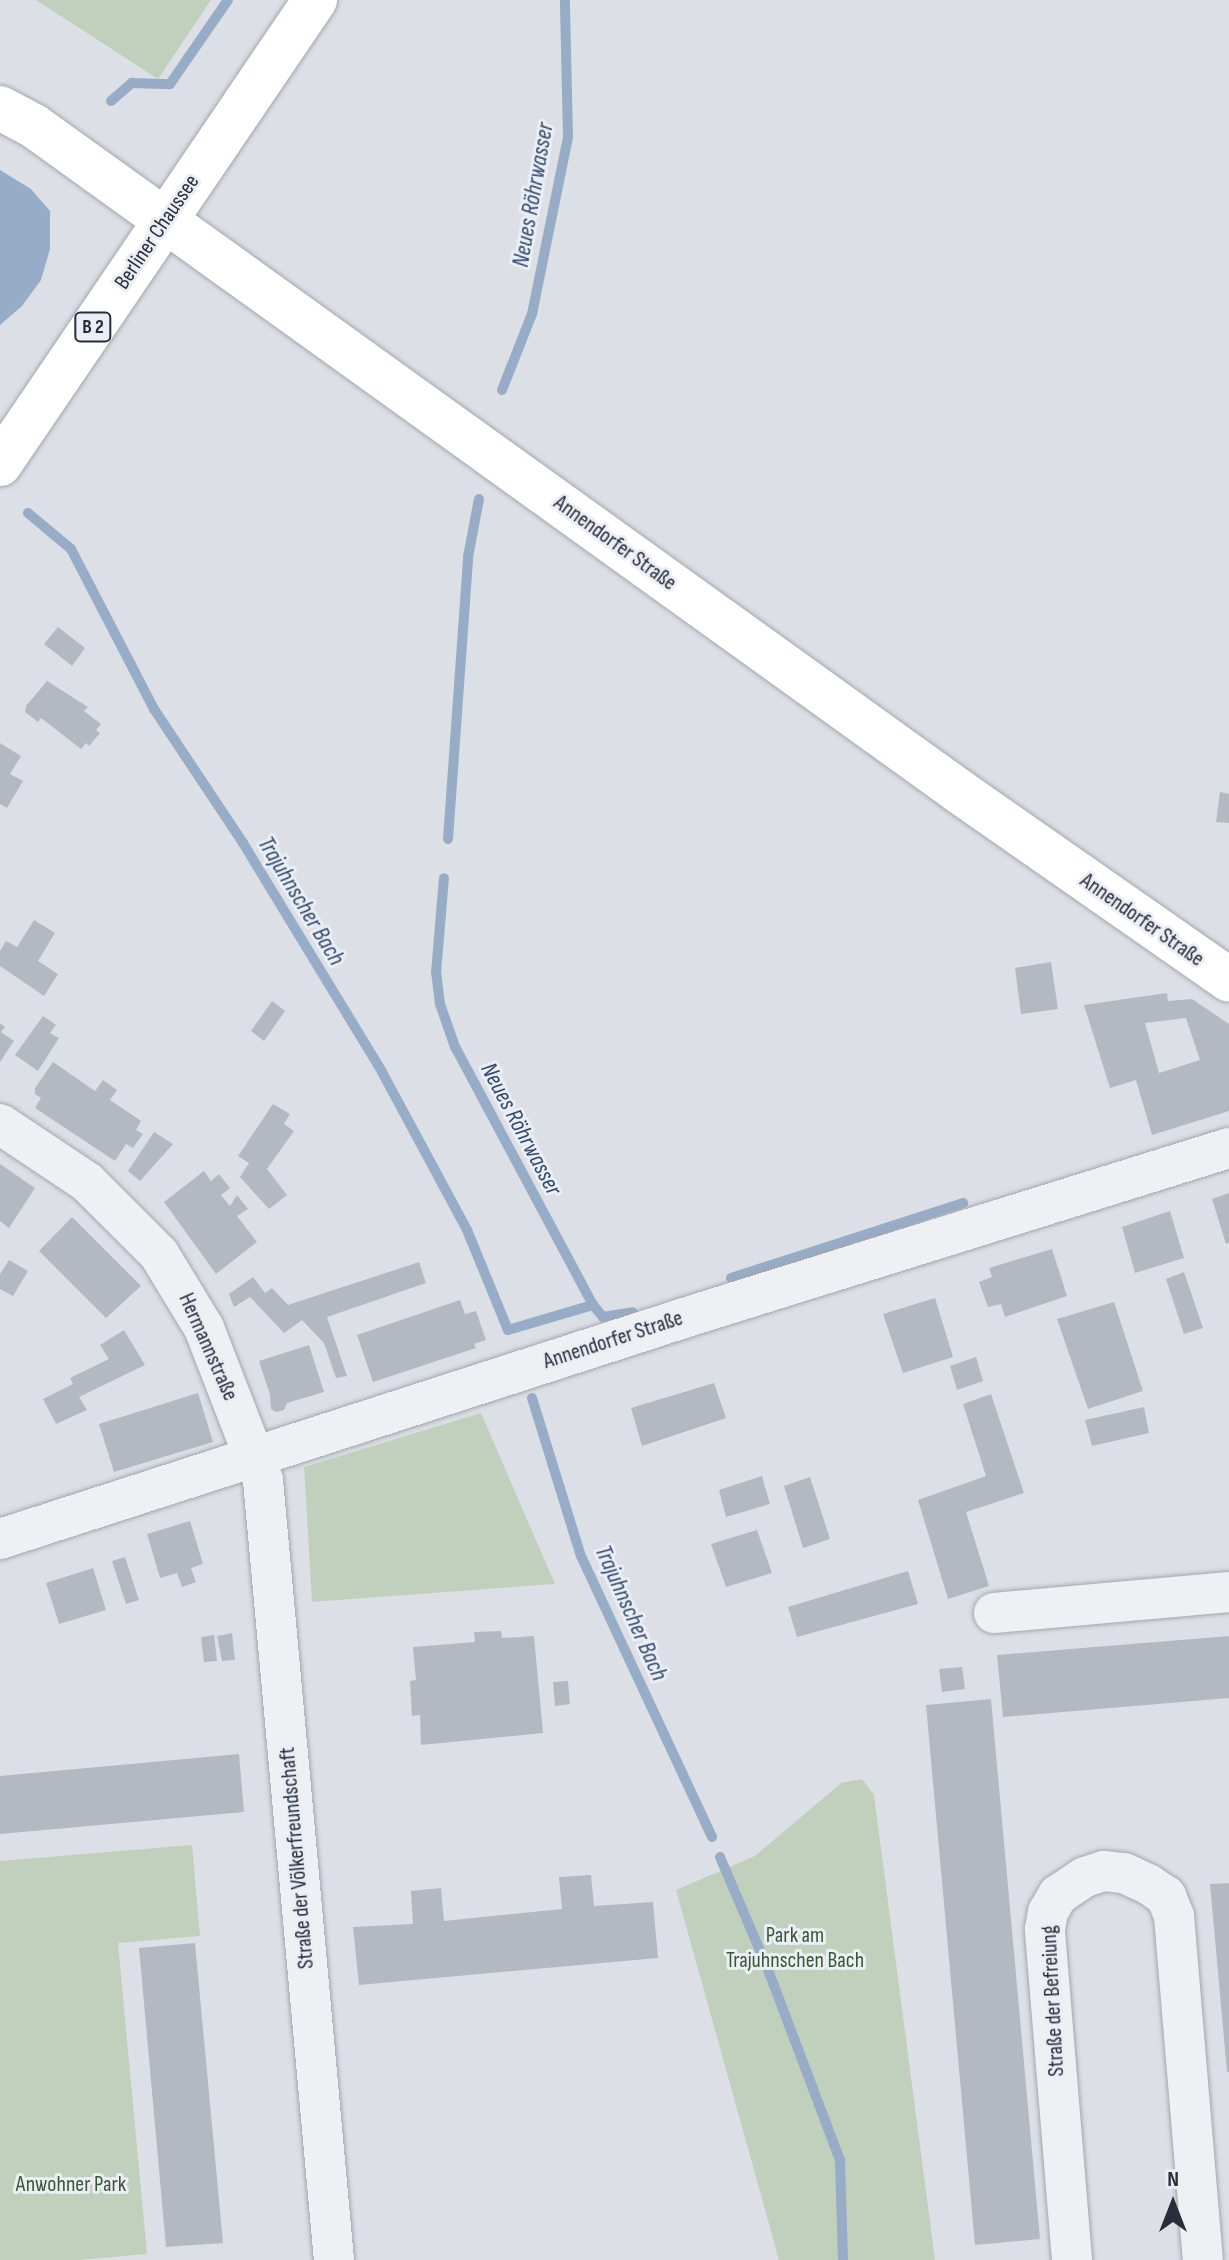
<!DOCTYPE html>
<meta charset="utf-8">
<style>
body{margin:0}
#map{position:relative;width:1229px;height:2260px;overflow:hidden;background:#dce0e6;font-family:"Sofia Sans Condensed",sans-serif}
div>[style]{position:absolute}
.green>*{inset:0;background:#c1d0bd}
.water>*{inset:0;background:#97acc6}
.stream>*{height:10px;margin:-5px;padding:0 5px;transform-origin:5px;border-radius:5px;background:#97acc6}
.building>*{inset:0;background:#b3b9c3}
.roads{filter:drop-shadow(0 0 2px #a2a7b0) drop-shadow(0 0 2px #a2a7b0)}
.street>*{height:40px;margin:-20px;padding:0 20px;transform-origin:20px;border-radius:20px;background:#eef0f4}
.secondary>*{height:44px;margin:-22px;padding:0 22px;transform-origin:22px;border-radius:22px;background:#fff}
.primary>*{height:44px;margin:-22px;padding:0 22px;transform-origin:22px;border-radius:22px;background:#fff}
span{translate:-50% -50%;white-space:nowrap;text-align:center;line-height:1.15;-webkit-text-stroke:6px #ebeef4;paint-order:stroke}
.shield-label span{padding:2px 6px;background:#ebeef4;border:2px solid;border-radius:6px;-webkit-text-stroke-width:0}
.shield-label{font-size:20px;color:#262d3c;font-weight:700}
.street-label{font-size:22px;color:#262d3c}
.park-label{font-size:22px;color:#395734}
.water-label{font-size:24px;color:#314b6f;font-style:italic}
.north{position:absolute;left:1133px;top:2164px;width:80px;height:80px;-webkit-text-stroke:6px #ebeef4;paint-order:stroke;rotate:0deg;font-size:22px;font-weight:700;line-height:32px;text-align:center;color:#262d3c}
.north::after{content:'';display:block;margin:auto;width:28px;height:36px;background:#262d3c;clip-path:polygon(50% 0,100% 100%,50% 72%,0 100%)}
</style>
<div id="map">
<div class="green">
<div style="clip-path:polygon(36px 0,211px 0,158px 79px)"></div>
<div style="clip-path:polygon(481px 1413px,555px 1584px,312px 1602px,304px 1467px)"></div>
<div style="clip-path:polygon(862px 1779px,874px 1795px,935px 2260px,779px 2260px,676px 1890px,755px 1856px,841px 1783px)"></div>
<div style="clip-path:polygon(192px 1845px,200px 1936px,118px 1943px,147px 2254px,79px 2260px,0 2260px,0 1861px)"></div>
</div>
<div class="water">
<div style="clip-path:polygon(0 170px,31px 189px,50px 211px,50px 249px,41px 280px,22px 306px,0 325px)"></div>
</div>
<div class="stream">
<div style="left:111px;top:101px;width:28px;rotate:-41deg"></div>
<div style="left:132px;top:83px;width:38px;rotate:2deg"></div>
<div style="left:170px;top:84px;width:102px;rotate:-55.4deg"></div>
<div style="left:502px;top:390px;width:82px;rotate:-68.5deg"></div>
<div style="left:532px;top:314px;width:181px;rotate:-78.5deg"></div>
<div style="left:568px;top:137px;width:137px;rotate:-91.3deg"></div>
<div style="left:28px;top:513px;width:56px;rotate:39.9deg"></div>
<div style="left:71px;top:549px;width:180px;rotate:62.6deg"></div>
<div style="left:154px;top:709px;width:161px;rotate:56.4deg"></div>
<div style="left:243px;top:843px;width:268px;rotate:58.7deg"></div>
<div style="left:382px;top:1072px;width:179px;rotate:61.7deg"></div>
<div style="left:467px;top:1230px;width:108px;rotate:67.7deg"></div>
<div style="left:508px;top:1330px;width:89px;rotate:-16.4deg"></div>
<div style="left:593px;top:1305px;width:293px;rotate:-118.1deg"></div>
<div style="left:455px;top:1047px;width:46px;rotate:-109.2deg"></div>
<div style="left:440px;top:1004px;width:31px;rotate:-97deg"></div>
<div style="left:436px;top:973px;width:95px;rotate:-85.2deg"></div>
<div style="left:448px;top:839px;width:283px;rotate:-85.9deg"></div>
<div style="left:468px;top:557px;width:59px;rotate:-79.3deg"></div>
<div style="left:731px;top:1278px;width:244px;rotate:-17.9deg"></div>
<div style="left:593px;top:1305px;width:16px;rotate:50deg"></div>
<div style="left:603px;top:1317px;width:30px;rotate:-9deg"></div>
<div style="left:532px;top:1398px;width:165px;rotate:72.8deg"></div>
<div style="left:581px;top:1556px;width:310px;rotate:65deg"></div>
<div style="left:720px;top:1857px;width:120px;rotate:66.9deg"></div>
<div style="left:767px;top:1967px;width:206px;rotate:69.3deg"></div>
<div style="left:840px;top:2160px;width:100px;rotate:88.3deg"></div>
</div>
<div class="building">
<div style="clip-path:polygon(58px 627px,85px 648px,72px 666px,44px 644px)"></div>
<div style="clip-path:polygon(47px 681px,88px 707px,84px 711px,101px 724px,96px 730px,100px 733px,89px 746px,86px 743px,81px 749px,41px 718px,38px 722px,25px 712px,26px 706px)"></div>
<div style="clip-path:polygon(0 743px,21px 756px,10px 774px,23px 781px,7px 808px,0 804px)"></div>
<div style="clip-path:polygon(1220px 792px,1229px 794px,1229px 823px,1216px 822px)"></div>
<div style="clip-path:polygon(34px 920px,55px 933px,38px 961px,58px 974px,44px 996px,0 966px,0 951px,6px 941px,17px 947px)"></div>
<div style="clip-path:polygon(1051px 962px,1058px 1009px,1021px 1014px,1015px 968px)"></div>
<div style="clip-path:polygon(evenodd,1167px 993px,1168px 1001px,1192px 999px,1229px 1024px,1229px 1111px,1152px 1135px,1136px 1080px,1110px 1088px,1084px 1005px,1167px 993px,1186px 1018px,1200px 1060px,1159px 1073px,1145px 1023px,1186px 1018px)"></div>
<div style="clip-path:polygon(272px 1001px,285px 1011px,264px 1041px,251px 1031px)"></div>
<div style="clip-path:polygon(43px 1016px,56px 1025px,50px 1033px,59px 1038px,38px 1071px,15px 1055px)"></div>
<div style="clip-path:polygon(0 1023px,5px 1027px,1px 1032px,14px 1041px,0 1062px)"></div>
<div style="clip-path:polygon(53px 1062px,95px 1091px,103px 1080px,117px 1090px,110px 1100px,141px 1121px,136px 1130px,143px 1134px,133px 1148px,126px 1144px,115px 1161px,35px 1108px,41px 1098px,35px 1094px,35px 1088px)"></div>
<div style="clip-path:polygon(273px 1104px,290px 1114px,284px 1124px,294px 1131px,267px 1169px,287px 1195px,269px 1209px,240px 1177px,249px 1163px,238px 1156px)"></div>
<div style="clip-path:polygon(154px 1132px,173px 1144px,140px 1181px,128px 1171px)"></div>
<div style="clip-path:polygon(0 1164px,35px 1188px,9px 1228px,0 1221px)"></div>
<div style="clip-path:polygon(204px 1171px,211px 1181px,219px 1174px,230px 1188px,221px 1195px,230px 1206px,237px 1195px,248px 1209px,237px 1216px,257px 1242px,216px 1274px,164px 1202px)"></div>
<div style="clip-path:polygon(1229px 1193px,1229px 1243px,1226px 1244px,1212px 1199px)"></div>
<div style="clip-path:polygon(1170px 1211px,1184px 1258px,1135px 1273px,1122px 1227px)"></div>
<div style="clip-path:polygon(72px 1217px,141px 1286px,106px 1318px,39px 1251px)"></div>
<div style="clip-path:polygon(1052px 1249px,1067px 1296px,1005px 1317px,1001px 1304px,988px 1307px,979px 1282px,992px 1277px,989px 1268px)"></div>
<div style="clip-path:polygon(9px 1260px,28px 1271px,13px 1296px,0 1289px,0 1274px)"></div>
<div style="clip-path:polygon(419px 1262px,426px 1283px,327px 1317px,347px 1376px,336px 1378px,324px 1343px,302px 1320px,284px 1333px,250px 1297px,234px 1307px,229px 1294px,253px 1277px,265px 1293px,272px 1288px,288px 1305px)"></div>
<div style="clip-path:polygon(1184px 1272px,1203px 1328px,1184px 1334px,1166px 1279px)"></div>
<div style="clip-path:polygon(935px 1298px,953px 1357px,903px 1373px,883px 1314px)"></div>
<div style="clip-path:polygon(460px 1300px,465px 1314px,476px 1311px,486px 1340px,474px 1344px,476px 1348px,373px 1382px,357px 1335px)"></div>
<div style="clip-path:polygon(1114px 1302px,1143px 1391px,1088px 1409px,1057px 1319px)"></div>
<div style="clip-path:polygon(124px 1330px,145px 1365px,79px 1397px,87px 1410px,56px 1424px,43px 1399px,73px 1384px,70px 1378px,109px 1359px,100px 1345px)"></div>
<div style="clip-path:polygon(309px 1345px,324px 1392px,287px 1403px,284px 1410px,276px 1412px,271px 1409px,270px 1395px,259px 1361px)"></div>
<div style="clip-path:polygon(976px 1357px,983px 1381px,957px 1390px,950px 1366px)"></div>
<div style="clip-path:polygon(714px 1383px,726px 1418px,642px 1446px,631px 1408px)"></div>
<div style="clip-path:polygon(198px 1393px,213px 1442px,114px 1472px,99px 1424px)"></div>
<div style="clip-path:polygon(991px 1394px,1024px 1493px,966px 1512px,989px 1586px,948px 1599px,918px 1500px,986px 1476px,963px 1404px)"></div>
<div style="clip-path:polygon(1144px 1407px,1149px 1433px,1092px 1446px,1085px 1420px)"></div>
<div style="clip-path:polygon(762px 1476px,770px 1504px,726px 1517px,719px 1490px)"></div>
<div style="clip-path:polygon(810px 1477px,830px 1539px,803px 1548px,784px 1486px)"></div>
<div style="clip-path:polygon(190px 1521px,203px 1564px,191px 1568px,196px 1582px,182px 1587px,177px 1573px,160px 1578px,147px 1534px)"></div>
<div style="clip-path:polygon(757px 1530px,772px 1573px,726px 1587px,711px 1544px)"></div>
<div style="clip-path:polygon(125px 1557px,139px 1600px,126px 1604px,112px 1561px)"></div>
<div style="clip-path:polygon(93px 1568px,106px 1610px,59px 1624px,46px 1583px)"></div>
<div style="clip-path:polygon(908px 1571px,918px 1604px,797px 1637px,788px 1607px)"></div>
<div style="clip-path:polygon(501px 1631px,502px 1638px,534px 1636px,543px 1733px,421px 1745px,420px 1715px,412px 1716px,410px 1681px,416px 1680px,413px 1647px,475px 1642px,474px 1632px)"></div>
<div style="clip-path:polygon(232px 1633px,235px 1660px,222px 1661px,217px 1636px)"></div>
<div style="clip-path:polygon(214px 1635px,217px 1661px,204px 1662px,201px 1637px)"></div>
<div style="clip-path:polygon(1229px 1636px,1229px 1698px,1003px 1717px,997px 1655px)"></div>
<div style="clip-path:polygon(962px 1667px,965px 1689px,942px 1692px,939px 1669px)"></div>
<div style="clip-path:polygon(568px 1681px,570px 1704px,555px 1706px,553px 1682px)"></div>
<div style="clip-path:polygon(991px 1699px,1040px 2239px,975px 2245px,926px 1705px)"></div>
<div style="clip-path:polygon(239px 1754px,244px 1812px,0 1834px,0 1776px)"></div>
<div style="clip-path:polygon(591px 1875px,594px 1906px,653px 1902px,658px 1958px,359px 1985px,353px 1927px,413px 1924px,411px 1891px,441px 1888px,444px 1921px,562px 1909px,559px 1877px)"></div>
<div style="clip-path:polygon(1229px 1883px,1229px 2072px,1227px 2072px,1210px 1884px)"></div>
<div style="clip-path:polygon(195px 1943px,223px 2243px,166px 2247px,139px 1948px)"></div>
</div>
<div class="roads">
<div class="street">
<div style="left:0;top:1124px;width:105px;rotate:33.7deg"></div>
<div style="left:87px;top:1182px;width:102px;rotate:45deg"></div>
<div style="left:159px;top:1254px;width:87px;rotate:58.7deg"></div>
<div style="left:204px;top:1328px;width:163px;rotate:68.8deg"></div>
<div style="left:263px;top:1480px;width:783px;rotate:84.8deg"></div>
<div style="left:0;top:1539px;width:739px;rotate:-17.9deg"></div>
<div style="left:703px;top:1312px;width:551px;rotate:-17.32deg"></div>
<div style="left:994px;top:1613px;width:236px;rotate:-5.1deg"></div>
<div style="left:1072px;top:2260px;width:332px;rotate:-94.7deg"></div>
<div style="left:1045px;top:1929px;width:17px;rotate:-80deg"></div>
<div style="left:1048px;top:1912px;width:20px;rotate:-60deg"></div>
<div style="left:1058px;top:1895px;width:32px;rotate:-34deg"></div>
<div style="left:1085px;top:1877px;width:20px;rotate:-18deg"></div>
<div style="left:1104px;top:1871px;width:20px;rotate:6deg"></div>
<div style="left:1124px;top:1873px;width:26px;rotate:25deg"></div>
<div style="left:1148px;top:1884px;width:22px;rotate:34deg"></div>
<div style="left:1166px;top:1896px;width:22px;rotate:68deg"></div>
<div style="left:1174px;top:1916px;width:345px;rotate:85.2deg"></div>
</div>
<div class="secondary">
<div style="left:0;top:108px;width:38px;rotate:28deg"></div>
<div style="left:34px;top:126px;width:1141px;rotate:35.72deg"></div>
<div style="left:960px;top:792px;width:328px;rotate:34.9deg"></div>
</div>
<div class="primary">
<div style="left:0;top:464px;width:561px;rotate:-55.83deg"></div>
</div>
</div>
<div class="shield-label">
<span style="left:93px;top:327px">B 2</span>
</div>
<div class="street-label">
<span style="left:157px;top:232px;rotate:-56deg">Berliner Chaussee</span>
<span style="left:615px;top:543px;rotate:36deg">Annendorfer Straße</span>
<span style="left:1142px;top:920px;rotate:35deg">Annendorfer Straße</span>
<span style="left:613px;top:1340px;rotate:-18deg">Annendorfer Straße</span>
<span style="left:208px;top:1347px;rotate:66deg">Hermannstraße</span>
<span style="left:297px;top:1858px;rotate:-95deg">Straße der Völkerfreundschaft</span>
<span style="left:1053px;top:2001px;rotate:-93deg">Straße der Befreiung</span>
</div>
<div class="park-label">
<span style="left:795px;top:1948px">Park am<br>Trajuhnschen Bach</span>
<span style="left:71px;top:2185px">Anwohner Park</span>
</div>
<div class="water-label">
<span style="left:533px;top:195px;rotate:-80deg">Neues Röhrwasser</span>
<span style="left:301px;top:901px;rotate:59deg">Trajuhnscher Bach</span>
<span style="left:521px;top:1129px;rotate:62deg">Neues Röhrwasser</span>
<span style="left:631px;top:1613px;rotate:66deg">Trajuhnscher Bach</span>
</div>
<div class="north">N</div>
</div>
